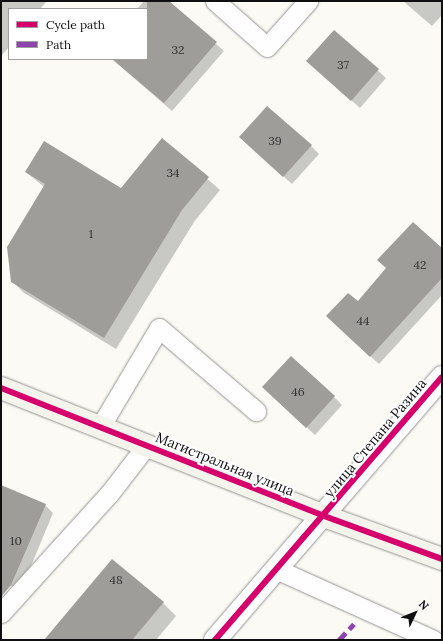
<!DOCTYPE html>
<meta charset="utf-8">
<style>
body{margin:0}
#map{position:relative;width:443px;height:641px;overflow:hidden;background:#fbfaf5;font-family:Lora,serif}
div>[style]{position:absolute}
.shadow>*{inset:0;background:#0003}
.building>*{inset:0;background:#9f9d9a}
.roads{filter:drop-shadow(0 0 1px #959593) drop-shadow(0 0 1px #959593)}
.lane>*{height:19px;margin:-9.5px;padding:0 9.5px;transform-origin:9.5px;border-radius:9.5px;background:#fefefe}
.street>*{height:22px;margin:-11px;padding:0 11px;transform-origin:11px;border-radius:11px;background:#fefefe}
.secondary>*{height:22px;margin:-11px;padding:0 11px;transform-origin:11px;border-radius:11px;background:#f4f4ec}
.quiet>*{height:5px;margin-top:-2.5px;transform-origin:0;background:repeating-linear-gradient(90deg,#8e44ad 0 10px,transparent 0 15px)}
.cycleway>*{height:6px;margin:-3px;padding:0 3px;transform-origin:3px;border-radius:3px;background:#d6006c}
span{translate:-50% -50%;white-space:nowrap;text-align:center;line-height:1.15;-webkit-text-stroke:4px #fff;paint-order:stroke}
.number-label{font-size:12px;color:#333232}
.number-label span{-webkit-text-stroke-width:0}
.street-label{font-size:14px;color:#0f0f0f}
.frame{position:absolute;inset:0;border:2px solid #0f0f0f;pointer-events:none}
.legend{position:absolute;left:8px;top:8px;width:140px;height:52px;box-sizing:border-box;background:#fff;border:1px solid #9f9f9f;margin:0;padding:5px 7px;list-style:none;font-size:12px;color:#0f0f0f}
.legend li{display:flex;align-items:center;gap:8px;height:20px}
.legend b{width:20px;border:1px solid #9f9f9f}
.north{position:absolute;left:395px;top:593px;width:40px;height:40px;-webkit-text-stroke:3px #fff;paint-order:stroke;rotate:47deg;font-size:11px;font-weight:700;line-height:16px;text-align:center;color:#0f0f0f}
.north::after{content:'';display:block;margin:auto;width:14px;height:18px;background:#0f0f0f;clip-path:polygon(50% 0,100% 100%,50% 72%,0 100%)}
</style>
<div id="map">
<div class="shadow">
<div style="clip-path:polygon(1px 1px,47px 1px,40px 9px,9px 9px,9px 47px,1px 56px)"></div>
<div style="clip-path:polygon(144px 1px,167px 1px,224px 51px,172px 111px,112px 59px,147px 59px,147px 9px,137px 9px)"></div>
<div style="clip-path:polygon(403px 1px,442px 1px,442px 15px,432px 26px)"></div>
<div style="clip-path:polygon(335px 31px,386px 78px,360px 108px,316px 69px)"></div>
<div style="clip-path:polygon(163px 140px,220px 190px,194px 222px,116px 349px,24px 293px,12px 281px,44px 187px,26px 172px,121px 190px)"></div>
<div style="clip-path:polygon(249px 145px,311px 146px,319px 154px,292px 184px)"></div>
<div style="clip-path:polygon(442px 250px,442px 295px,379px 364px,336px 325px)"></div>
<div style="clip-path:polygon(272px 396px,334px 397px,342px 405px,315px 435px)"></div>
<div style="clip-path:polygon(1px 486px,45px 505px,53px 513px,21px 590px,1px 582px)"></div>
<div style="clip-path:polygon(163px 603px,176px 616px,156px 640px,45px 640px)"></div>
</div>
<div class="building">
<div style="clip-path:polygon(147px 1px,169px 1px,217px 42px,164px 103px,112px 59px,147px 59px)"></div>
<div style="clip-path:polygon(334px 30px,379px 69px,351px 101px,306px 61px)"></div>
<div style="clip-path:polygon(267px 106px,312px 145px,283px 177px,239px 137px)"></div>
<div style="clip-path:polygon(162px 138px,209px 177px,182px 210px,104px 338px,11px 282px,7px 247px,45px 184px,25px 172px,44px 141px,121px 188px)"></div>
<div style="clip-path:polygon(413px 222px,442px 248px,442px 278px,370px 357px,326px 316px,348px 293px,358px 301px,386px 268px,377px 260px)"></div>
<div style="clip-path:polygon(291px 356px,335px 396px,306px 428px,262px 387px)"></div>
<div style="clip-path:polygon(1px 485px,46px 504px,11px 585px,1px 597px)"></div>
<div style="clip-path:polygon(112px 559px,164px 602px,132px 640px,44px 640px)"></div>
</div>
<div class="roads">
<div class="lane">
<div style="left:215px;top:1px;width:69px;rotate:41.5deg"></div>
<div style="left:267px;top:47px;width:62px;rotate:-48.3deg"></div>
<div style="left:100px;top:427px;width:115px;rotate:-59.2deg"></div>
<div style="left:159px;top:328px;width:128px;rotate:40.6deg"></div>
<div style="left:276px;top:569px;width:172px;rotate:24.3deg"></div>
<div style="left:1px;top:613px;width:161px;rotate:-47.8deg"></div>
<div style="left:109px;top:494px;width:61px;rotate:-52.4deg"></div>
</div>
<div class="street">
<div style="left:215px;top:640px;width:347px;rotate:-49.2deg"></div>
</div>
<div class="secondary">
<div style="left:1px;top:388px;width:347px;rotate:21.6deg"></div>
<div style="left:324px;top:516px;width:126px;rotate:20deg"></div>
</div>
</div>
<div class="quiet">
<div style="left:339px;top:640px;width:22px;rotate:-47deg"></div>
</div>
<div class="cycleway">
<div style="left:1px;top:388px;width:347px;rotate:21.6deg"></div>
<div style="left:324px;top:516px;width:126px;rotate:20deg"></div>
<div style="left:215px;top:640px;width:347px;rotate:-49.2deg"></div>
</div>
<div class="number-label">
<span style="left:178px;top:50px">32</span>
<span style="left:343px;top:65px">37</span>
<span style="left:275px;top:141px">39</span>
<span style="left:173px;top:173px">34</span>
<span style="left:91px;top:234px">1</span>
<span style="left:420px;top:265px">42</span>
<span style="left:363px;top:321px">44</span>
<span style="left:298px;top:392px">46</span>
<span style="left:16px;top:541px">10</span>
<span style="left:116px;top:580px">48</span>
</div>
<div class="street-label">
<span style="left:375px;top:438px;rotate:-50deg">улица Степана Разина</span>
<span style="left:225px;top:464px;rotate:22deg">Магистральная улица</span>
</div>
<div class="frame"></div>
<ul class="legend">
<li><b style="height:5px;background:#d6006c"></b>Cycle path</li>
<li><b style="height:5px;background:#8e44ad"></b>Path</li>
</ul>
<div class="north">N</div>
</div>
